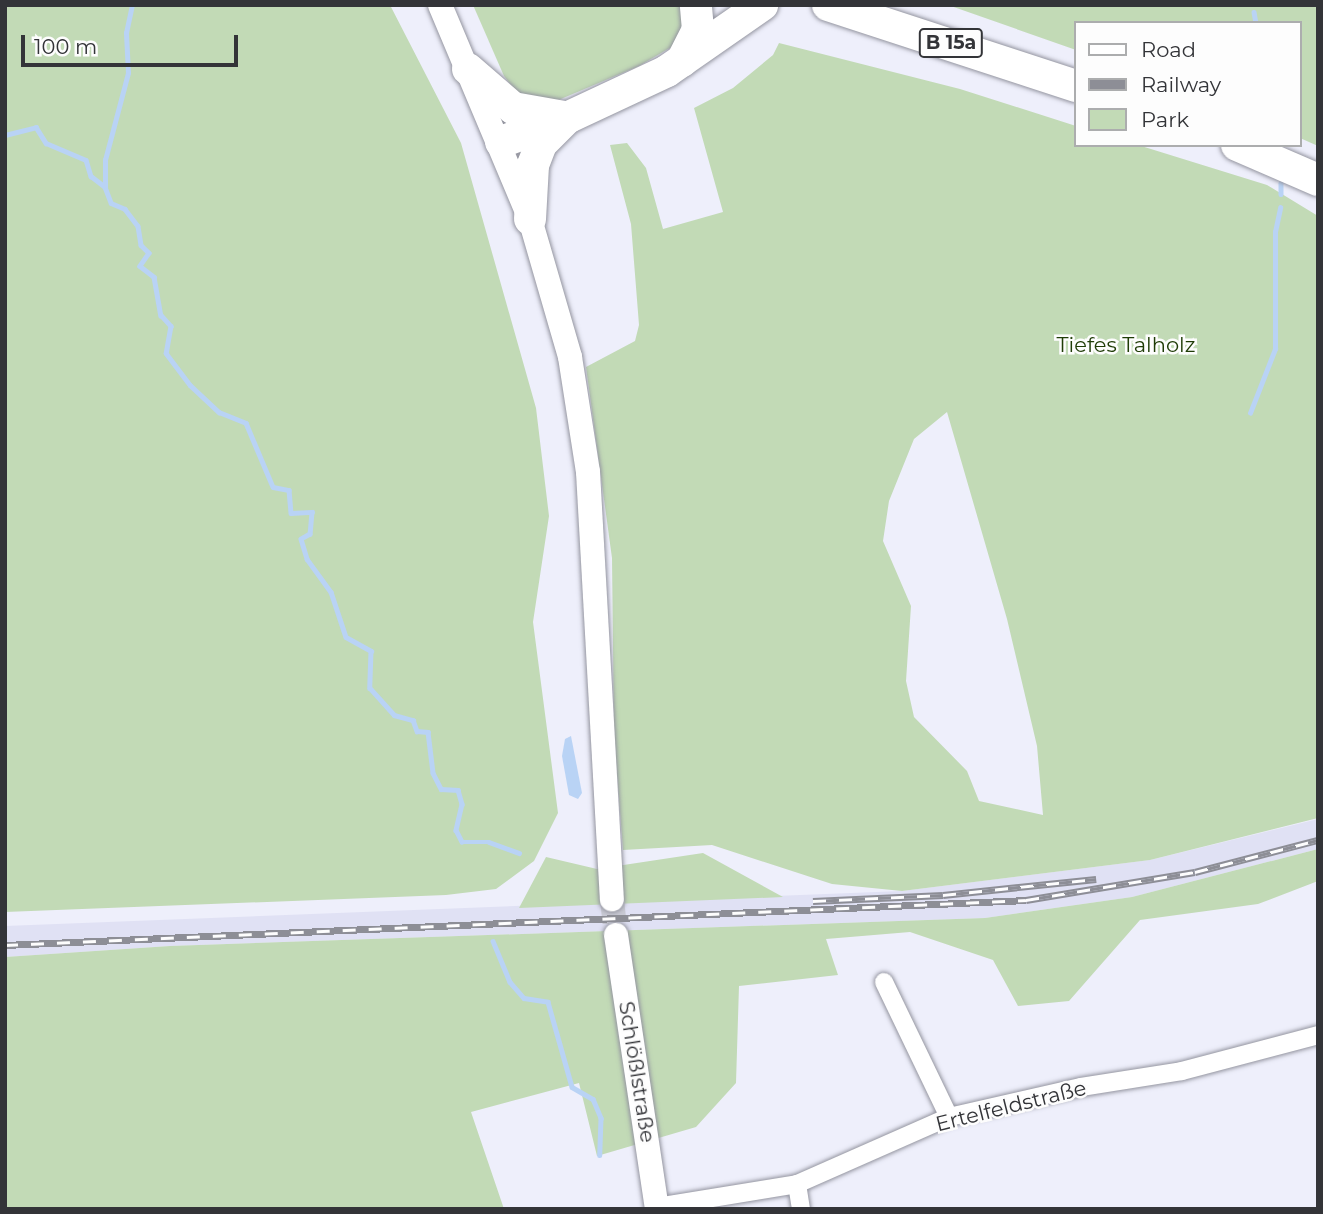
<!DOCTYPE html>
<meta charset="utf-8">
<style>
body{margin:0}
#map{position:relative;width:1323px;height:1214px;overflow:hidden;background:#eeeffb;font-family:Montserrat,sans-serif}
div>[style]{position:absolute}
.built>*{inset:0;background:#e0e1f4}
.green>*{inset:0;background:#c2dab6}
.water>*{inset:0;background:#b9d3f5}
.stream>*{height:4.5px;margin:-2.25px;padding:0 2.25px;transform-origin:2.25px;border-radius:2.25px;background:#b9d3f5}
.secondary-tunnel>*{height:24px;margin-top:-12px;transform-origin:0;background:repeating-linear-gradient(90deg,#c9cad4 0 24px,transparent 0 36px)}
.roads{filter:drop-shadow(0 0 2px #9495a0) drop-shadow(0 0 2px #9495a0)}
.street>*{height:18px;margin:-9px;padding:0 9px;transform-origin:9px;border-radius:9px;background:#fff}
.secondary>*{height:24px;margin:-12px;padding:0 12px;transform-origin:12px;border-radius:12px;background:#fff}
.highway>*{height:32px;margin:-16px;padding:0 16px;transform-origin:16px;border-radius:16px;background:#fff}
.rail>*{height:7px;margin-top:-3.5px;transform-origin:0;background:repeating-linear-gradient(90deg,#fdfdfd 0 13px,#8d8e96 0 26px);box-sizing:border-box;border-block:2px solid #8d8e96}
span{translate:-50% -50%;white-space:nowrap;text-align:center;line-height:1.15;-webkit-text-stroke:5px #fdfdfd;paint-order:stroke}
.shield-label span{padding:2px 5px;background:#fdfdfd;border:2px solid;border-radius:5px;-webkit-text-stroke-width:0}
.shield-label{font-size:19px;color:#333438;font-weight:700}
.park-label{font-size:21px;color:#1f3c06}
.street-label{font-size:21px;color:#333438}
.frame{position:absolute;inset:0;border:7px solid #333438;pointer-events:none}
.legend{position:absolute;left:1074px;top:21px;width:228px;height:126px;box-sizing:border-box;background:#fdfdfd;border:2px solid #acadae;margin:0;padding:9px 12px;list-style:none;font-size:21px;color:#333438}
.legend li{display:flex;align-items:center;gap:14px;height:35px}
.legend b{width:35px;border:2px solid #acadae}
.scale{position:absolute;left:21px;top:35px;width:217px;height:32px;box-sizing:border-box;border:4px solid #333438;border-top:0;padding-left:9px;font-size:21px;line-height:24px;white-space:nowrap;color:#333438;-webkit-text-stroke:5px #fdfdfd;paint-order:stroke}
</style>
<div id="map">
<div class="built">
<div style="clip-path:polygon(1318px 819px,1318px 849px,1132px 897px,985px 918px,170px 946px,5px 957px,5px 926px,902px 891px,1150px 860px)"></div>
</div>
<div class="green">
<div style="clip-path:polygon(5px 5px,390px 5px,461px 143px,536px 408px,549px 516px,533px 622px,558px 813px,534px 861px,496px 889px,446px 895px,5px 912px)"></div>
<div style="clip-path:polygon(473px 5px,685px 5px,680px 42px,639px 66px,549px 104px,517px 93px,504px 76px)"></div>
<div style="clip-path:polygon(948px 5px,1318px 5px,1318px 146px,1300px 138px,1300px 23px,1076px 23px,1076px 50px)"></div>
<div style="clip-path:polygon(evenodd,779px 43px,960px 89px,1076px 126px,1076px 145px,1138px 145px,1267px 185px,1318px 216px,1318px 818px,1150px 860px,902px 891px,832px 884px,712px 845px,623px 850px,614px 735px,612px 558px,586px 367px,635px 341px,639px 325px,631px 224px,610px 145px,627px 143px,646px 168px,663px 229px,723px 212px,694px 108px,733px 88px,773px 55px,779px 43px,947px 412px,1007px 619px,1037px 746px,1043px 815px,979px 801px,967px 771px,914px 717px,906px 681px,911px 606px,883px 541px,889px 501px,914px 439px,947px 412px)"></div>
<div style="clip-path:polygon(1318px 849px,1318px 881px,1258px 904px,1140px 920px,1069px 1001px,1018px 1006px,993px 960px,910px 932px,826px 939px,838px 975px,739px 986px,736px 1083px,696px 1127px,597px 1156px,579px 1083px,471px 1112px,504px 1209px,5px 1209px,5px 957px,170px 946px,985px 918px,1132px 897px)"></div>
<div style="clip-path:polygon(703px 853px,783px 897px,519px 908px,546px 857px,597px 869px)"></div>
</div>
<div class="water">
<div style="clip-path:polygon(571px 736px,582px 793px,578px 799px,569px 795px,562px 756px,565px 739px)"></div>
</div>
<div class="stream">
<div style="left:1254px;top:12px;width:11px;rotate:80deg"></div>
<div style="left:5px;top:135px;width:32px;rotate:-14deg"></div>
<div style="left:36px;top:127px;width:19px;rotate:58deg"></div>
<div style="left:46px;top:143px;width:43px;rotate:23deg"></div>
<div style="left:86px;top:160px;width:17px;rotate:73deg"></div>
<div style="left:91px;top:176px;width:18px;rotate:38deg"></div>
<div style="left:105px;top:187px;width:17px;rotate:69deg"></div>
<div style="left:111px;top:203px;width:15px;rotate:23deg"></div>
<div style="left:125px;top:209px;width:21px;rotate:53deg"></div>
<div style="left:138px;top:226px;width:19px;rotate:81deg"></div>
<div style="left:141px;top:245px;width:11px;rotate:45deg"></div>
<div style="left:149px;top:253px;width:16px;rotate:125deg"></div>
<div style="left:140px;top:266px;width:18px;rotate:38deg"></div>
<div style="left:154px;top:277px;width:39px;rotate:80deg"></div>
<div style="left:161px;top:315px;width:15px;rotate:48deg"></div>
<div style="left:171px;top:326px;width:27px;rotate:100deg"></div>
<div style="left:166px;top:353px;width:40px;rotate:53deg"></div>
<div style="left:190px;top:385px;width:40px;rotate:43deg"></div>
<div style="left:219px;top:412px;width:29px;rotate:22deg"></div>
<div style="left:246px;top:423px;width:69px;rotate:67.1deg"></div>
<div style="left:273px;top:487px;width:16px;rotate:11deg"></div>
<div style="left:289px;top:490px;width:23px;rotate:85deg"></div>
<div style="left:291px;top:513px;width:21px;rotate:-3deg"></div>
<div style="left:312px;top:512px;width:22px;rotate:95deg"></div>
<div style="left:310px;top:534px;width:10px;rotate:151deg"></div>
<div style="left:301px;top:539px;width:21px;rotate:73deg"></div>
<div style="left:307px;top:559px;width:41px;rotate:54deg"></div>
<div style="left:331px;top:592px;width:47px;rotate:71.6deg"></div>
<div style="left:346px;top:637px;width:29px;rotate:29deg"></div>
<div style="left:371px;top:651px;width:37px;rotate:92deg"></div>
<div style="left:370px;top:688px;width:36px;rotate:48deg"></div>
<div style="left:394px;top:715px;width:20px;rotate:15deg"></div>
<div style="left:413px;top:720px;width:12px;rotate:70deg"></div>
<div style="left:417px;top:731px;width:11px;rotate:5deg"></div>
<div style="left:428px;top:732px;width:41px;rotate:83deg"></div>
<div style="left:433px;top:773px;width:18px;rotate:63deg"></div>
<div style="left:441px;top:789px;width:17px;rotate:3deg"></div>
<div style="left:458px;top:790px;width:15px;rotate:74deg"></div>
<div style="left:462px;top:804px;width:27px;rotate:103deg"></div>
<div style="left:456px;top:830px;width:13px;rotate:63deg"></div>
<div style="left:462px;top:842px;width:27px"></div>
<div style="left:489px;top:842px;width:32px;rotate:20deg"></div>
<div style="left:1281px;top:183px;width:11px;rotate:90deg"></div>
<div style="left:105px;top:186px;width:26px;rotate:-90deg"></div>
<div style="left:105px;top:160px;width:90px;rotate:-75.2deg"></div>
<div style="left:128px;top:73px;width:40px;rotate:-92.9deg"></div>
<div style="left:126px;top:33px;width:29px;rotate:-78deg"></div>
<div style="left:1250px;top:413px;width:69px;rotate:-68.7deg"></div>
<div style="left:1275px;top:349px;width:117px;rotate:-90deg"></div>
<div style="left:1275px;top:232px;width:25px;rotate:-78deg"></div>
<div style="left:493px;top:941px;width:44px;rotate:67.5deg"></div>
<div style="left:510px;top:982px;width:21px;rotate:49deg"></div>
<div style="left:524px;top:998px;width:24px;rotate:9deg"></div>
<div style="left:548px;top:1002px;width:88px;rotate:74.2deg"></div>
<div style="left:572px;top:1087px;width:24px;rotate:30deg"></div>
<div style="left:593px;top:1099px;width:21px;rotate:67deg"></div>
<div style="left:601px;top:1118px;width:37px;rotate:92deg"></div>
</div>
<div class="secondary-tunnel">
<div style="left:612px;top:899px;width:36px;rotate:84deg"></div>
</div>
<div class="roads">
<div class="street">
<div style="left:884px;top:982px;width:150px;rotate:64.3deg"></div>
<div style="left:797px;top:1184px;width:25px;rotate:81deg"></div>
<div style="left:657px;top:1207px;width:142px;rotate:-9.3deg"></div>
<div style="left:797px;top:1184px;width:166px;rotate:-23.8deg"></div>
<div style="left:949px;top:1117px;width:135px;rotate:-12.8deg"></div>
<div style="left:1081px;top:1087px;width:102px;rotate:-9deg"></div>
<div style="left:1182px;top:1071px;width:141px;rotate:-14.8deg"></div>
</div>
<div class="secondary">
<div style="left:440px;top:5px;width:232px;rotate:67.2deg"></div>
<div style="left:530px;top:219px;width:144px;rotate:73.8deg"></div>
<div style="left:570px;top:357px;width:116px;rotate:81.1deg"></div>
<div style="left:588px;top:472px;width:428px;rotate:86.8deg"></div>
<div style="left:616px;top:935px;width:277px;rotate:81.5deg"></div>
</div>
<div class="highway">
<div style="left:828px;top:5px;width:261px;rotate:18.1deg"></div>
<div style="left:682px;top:61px;width:35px;rotate:-63deg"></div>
<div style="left:698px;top:30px;width:25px;rotate:-95deg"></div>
<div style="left:468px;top:69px;width:60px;rotate:40.9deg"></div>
<div style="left:513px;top:108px;width:52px;rotate:10deg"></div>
<div style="left:501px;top:142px;width:72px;rotate:-20.2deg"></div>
<div style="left:569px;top:117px;width:108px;rotate:-25.1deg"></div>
<div style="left:667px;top:71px;width:116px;rotate:-34.8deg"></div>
<div style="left:1237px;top:145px;width:88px;rotate:23.4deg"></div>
<div style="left:530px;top:219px;width:54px;rotate:-86.8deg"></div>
<div style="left:533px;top:165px;width:22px;rotate:-69deg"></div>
<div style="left:541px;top:144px;width:34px;rotate:-45deg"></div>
</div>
</div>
<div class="rail">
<div style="left:813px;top:901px;width:130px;rotate:-2.6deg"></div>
<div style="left:943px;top:895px;width:154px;rotate:-6deg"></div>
<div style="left:5px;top:945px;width:1022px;rotate:-2.52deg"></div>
<div style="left:1026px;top:900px;width:171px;rotate:-9.4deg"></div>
<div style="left:1195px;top:872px;width:127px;rotate:-14.6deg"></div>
</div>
<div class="shield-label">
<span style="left:951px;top:43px">B 15a</span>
</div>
<div class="park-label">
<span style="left:1126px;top:345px">Tiefes Talholz</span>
</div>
<div class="street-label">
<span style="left:637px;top:1072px;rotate:81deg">Schlößlstraße</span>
<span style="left:1011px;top:1106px;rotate:-14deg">Ertelfeldstraße</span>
</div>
<div class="frame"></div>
<ul class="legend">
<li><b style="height:9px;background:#fff"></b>Road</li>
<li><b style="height:9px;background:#8d8e96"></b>Railway</li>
<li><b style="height:19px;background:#c2dab6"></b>Park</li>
</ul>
<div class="scale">100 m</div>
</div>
